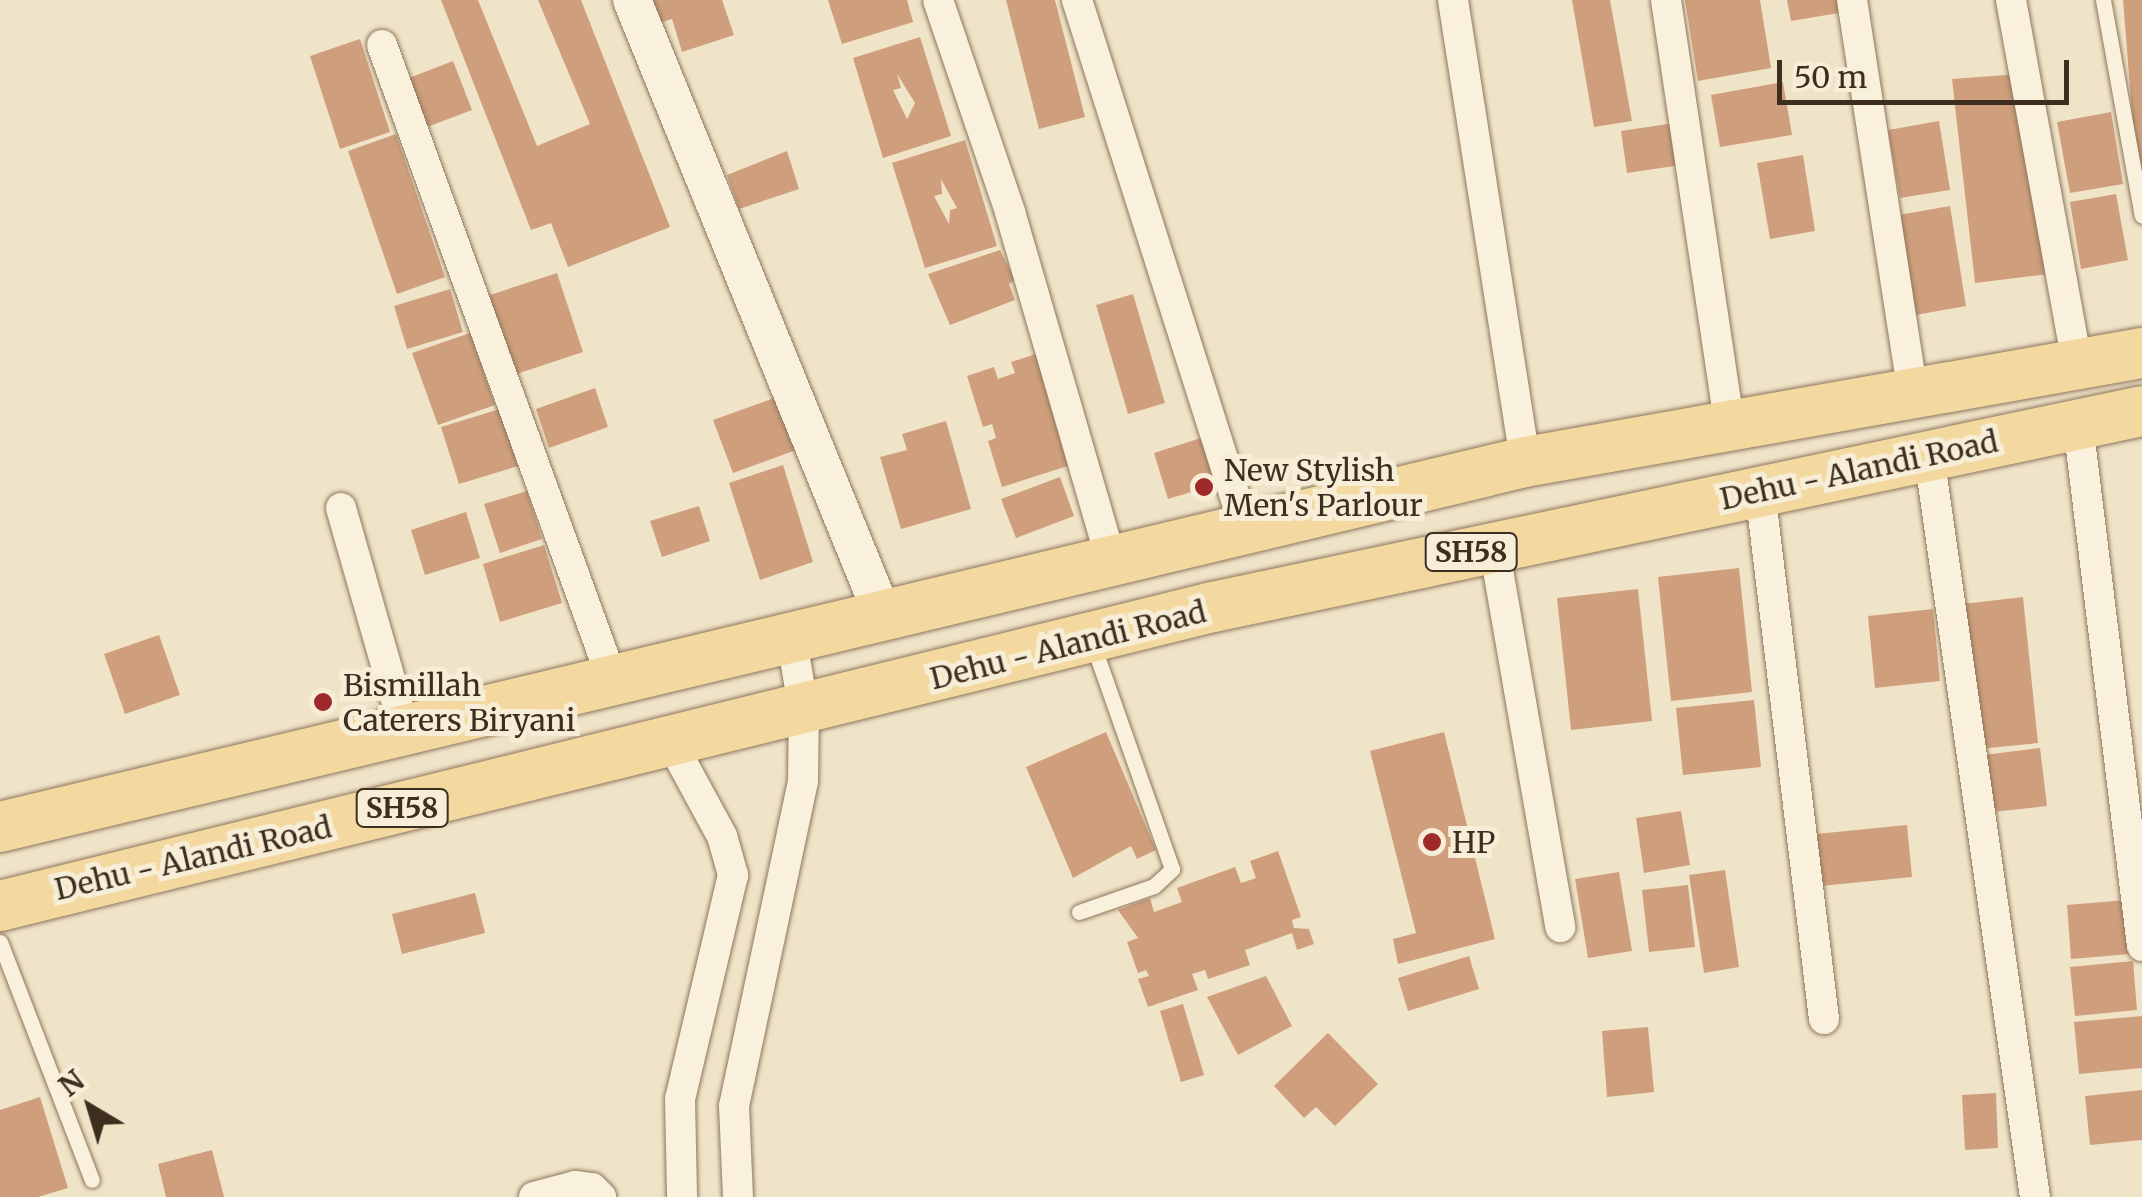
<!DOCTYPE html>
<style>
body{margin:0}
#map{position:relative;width:2142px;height:1197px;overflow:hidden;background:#f0e4c8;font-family:Merriweather,serif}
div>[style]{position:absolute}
.building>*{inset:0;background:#cf9f7d}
.roads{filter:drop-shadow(0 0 2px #8d765c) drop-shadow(0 0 2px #8d765c)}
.service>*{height:15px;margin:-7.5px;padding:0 7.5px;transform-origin:7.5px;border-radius:7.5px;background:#faf1dc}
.minor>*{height:30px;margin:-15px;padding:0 15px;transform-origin:15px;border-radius:15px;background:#faf1dc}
.tertiary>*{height:38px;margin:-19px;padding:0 19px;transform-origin:19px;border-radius:19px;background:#faf1dc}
.primary>*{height:50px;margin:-25px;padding:0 25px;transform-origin:25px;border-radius:25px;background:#f3d9a0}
.dots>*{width:28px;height:28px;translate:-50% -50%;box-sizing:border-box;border:5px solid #f7eed8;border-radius:50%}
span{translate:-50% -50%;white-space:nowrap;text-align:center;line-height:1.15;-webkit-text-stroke:10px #f7eed8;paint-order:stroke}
.shield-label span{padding:2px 8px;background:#f7eed8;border:2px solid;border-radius:8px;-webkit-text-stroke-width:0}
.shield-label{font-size:28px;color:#3d2e20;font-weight:700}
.poi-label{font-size:30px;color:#3d2e20}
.left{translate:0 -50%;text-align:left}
.street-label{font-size:30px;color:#3d2e20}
.north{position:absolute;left:40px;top:1057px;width:100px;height:100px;-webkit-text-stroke:8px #f7eed8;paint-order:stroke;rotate:322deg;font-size:28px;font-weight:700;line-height:40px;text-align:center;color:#3d2e20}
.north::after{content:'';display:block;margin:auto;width:35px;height:45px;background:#3d2e20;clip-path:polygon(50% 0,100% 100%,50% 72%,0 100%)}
.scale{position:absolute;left:1777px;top:60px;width:292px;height:45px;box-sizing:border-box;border:5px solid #3d2e20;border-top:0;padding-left:12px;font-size:30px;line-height:35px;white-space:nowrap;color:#3d2e20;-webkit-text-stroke:8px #f7eed8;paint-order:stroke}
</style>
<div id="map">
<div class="building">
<div style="clip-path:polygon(441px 0,478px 0,537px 146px,590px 124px,538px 0,581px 0,670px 227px,568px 267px,551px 223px,531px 230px)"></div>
<div style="clip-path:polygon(642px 0,722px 0,734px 35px,682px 52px,672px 19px,650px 26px)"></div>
<div style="clip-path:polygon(828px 0,907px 0,913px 22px,842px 44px)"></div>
<div style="clip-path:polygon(1006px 0,1055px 0,1085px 117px,1039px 129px)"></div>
<div style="clip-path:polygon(1572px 0,1610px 0,1632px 121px,1594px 127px)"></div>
<div style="clip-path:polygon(1685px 0,1760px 0,1771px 68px,1698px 81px)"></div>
<div style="clip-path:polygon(1787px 0,1843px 0,1845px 12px,1791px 21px)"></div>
<div style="clip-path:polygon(2123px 0,2142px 0,2142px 200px,2139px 200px)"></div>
<div style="clip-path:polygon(evenodd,920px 37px,951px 136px,883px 158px,853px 58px,920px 37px,897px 74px,915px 103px,907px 119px,893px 90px,901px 88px,897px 74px)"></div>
<div style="clip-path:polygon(360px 39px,390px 132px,340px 149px,310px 56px)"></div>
<div style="clip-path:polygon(453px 61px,472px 110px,427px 127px,409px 78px)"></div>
<div style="clip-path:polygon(2019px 74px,2049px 274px,1975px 283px,1952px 79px)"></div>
<div style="clip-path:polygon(1783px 82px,1792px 135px,1720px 147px,1711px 95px)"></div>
<div style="clip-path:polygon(2111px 112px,2123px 184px,2070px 193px,2057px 122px)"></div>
<div style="clip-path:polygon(1939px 121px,1950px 190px,1900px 198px,1888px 130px)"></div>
<div style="clip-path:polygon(1681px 122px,1688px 164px,1627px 173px,1621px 131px)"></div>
<div style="clip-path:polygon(396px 134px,445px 277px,397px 294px,348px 151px)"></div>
<div style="clip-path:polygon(evenodd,965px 140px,997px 246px,925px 268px,892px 163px,965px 140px,941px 179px,957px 208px,950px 210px,949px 224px,934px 196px,942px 194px,941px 179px)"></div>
<div style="clip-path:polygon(787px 151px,799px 189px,739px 209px,727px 175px)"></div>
<div style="clip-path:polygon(1803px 155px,1815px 231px,1770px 239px,1757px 163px)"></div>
<div style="clip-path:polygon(2116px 194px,2128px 260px,2081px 269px,2070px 202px)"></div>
<div style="clip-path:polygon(1950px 206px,1966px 306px,1910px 316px,1893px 216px)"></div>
<div style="clip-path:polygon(1000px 250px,1015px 280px,1009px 284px,1015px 300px,950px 325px,928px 274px)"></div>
<div style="clip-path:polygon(557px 273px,583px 352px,507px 377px,481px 298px)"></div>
<div style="clip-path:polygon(450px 289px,463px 332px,407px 349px,394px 306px)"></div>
<div style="clip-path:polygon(1133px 294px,1165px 403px,1128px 414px,1096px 305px)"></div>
<div style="clip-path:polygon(470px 333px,495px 405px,438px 425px,412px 353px)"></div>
<div style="clip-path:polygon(1042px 352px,1077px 463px,1002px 487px,988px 441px,996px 438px,992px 424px,983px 427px,967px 376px,994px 367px,998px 379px,1015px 373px,1011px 362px)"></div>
<div style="clip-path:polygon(595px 388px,608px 427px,549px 448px,536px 409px)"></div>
<div style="clip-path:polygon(777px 397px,796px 450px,733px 473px,713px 420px)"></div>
<div style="clip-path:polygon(500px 409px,518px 466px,459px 484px,441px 427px)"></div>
<div style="clip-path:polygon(946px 421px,971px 509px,901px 529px,880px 457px,907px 450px,902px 434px)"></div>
<div style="clip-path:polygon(1201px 438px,1215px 485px,1168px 499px,1154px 453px)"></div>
<div style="clip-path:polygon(783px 465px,813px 562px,760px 580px,729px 483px)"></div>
<div style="clip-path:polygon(1060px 477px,1074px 516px,1016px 538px,1001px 499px)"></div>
<div style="clip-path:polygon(527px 491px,542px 539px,500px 553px,484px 504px)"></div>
<div style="clip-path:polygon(699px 506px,710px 541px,662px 557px,650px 521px)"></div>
<div style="clip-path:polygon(466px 512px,480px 558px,425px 575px,411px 530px)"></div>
<div style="clip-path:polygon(544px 545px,562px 603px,500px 622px,483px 564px)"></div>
<div style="clip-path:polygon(1739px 568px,1752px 692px,1671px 701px,1658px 577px)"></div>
<div style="clip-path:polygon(1638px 589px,1652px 721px,1571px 730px,1557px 598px)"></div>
<div style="clip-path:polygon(2023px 597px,2038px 743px,1979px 749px,1963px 604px)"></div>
<div style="clip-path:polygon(1933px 609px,1940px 681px,1875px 688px,1868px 616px)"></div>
<div style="clip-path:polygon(159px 635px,180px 695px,125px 714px,104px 654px)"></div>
<div style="clip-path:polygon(1754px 700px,1761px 767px,1683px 775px,1676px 708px)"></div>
<div style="clip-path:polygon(1106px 732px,1156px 850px,1137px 859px,1131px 846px,1073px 878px,1026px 767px)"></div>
<div style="clip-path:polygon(1444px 732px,1495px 939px,1398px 964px,1393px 939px,1416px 933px,1370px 751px)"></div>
<div style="clip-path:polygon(2040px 748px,2047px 806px,1983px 813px,1976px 756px)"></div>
<div style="clip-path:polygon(1681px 811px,1690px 865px,1644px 873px,1636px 818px)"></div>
<div style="clip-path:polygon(1907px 825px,1912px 877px,1821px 886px,1816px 834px)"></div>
<div style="clip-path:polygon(1278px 851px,1301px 917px,1292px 920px,1294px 928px,1309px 929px,1314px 944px,1297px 950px,1292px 933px,1245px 950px,1250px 965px,1208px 979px,1205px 970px,1192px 974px,1198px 990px,1148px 1007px,1138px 979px,1149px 976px,1146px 970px,1138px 973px,1127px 942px,1138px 938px,1118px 910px,1150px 898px,1154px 912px,1182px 902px,1177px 888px,1235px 867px,1241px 883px,1256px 878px,1250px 861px)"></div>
<div style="clip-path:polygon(1725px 870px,1739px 967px,1704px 973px,1689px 875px)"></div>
<div style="clip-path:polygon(1619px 872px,1632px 951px,1588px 958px,1575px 879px)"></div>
<div style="clip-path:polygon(1688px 885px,1695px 947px,1649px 952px,1642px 890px)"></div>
<div style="clip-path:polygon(475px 893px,485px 933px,402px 954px,392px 914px)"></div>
<div style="clip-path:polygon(2126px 900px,2130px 954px,2071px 959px,2067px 905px)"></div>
<div style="clip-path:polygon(1469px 956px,1479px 989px,1408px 1011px,1398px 978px)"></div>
<div style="clip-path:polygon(2133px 961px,2137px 1010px,2075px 1016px,2070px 967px)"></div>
<div style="clip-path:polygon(1266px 976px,1292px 1026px,1238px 1055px,1207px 997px)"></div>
<div style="clip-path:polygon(1183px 1004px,1204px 1075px,1181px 1082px,1160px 1011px)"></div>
<div style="clip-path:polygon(2142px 1016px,2142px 1068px,2079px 1074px,2074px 1022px)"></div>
<div style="clip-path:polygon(1648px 1027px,1654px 1092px,1607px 1097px,1602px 1031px)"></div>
<div style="clip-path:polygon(1328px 1033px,1378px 1084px,1335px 1126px,1316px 1107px,1304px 1118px,1274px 1086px)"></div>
<div style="clip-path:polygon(2142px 1090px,2142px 1140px,2090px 1145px,2085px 1096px)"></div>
<div style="clip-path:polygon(1996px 1093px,1998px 1148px,1965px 1150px,1962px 1095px)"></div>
<div style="clip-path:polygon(40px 1097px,68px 1188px,38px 1197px,0 1197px,0 1110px)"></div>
<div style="clip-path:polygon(212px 1150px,224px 1197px,166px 1197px,158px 1164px)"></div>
</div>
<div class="roads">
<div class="service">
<div style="left:2103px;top:0;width:219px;rotate:79.8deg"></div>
<div style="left:1079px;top:912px;width:79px;rotate:-19.1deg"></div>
<div style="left:1154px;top:886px;width:25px;rotate:-43deg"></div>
<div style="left:1172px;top:869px;width:241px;rotate:-109.4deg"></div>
<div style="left:0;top:942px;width:255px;rotate:68.9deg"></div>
</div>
<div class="minor">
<div style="left:938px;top:0;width:224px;rotate:71.2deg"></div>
<div style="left:1010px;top:212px;width:359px;rotate:73.8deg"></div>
<div style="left:1077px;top:0;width:554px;rotate:72.35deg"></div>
<div style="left:1453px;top:0;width:468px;rotate:81.1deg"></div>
<div style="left:1666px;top:0;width:429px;rotate:81.5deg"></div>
<div style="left:1852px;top:0;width:398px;rotate:81.2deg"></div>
<div style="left:2011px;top:0;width:370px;rotate:79.7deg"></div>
<div style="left:382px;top:45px;width:674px;rotate:70.06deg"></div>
<div style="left:2078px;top:424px;width:526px;rotate:83.01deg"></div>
<div style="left:1929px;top:455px;width:750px;rotate:81.87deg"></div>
<div style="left:1760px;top:491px;width:532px;rotate:83.09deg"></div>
<div style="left:341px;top:508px;width:229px;rotate:74deg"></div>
<div style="left:1494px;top:547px;width:386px;rotate:80.1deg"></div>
<div style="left:672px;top:744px;width:105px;rotate:61.5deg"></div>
<div style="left:722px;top:836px;width:41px;rotate:74.2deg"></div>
<div style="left:733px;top:875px;width:230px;rotate:103.3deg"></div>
<div style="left:680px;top:1099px;width:98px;rotate:88.8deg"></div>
<div style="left:534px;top:1197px;width:42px;rotate:-15deg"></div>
<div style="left:575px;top:1186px;width:17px;rotate:7deg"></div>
<div style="left:592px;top:1188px;width:13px;rotate:45deg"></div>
<div style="left:738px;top:1197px;width:91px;rotate:-92.5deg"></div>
<div style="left:734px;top:1106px;width:332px;rotate:-78deg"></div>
<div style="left:803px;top:781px;width:69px;rotate:-89.2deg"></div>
<div style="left:804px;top:712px;width:72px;rotate:-99.6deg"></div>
</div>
<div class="tertiary">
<div style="left:632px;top:0;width:667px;rotate:67.82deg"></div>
</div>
<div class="primary">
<div style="left:0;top:827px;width:1568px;rotate:-13.46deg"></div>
<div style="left:1525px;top:462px;width:627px;rotate:-10.02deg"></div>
<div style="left:0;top:906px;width:1249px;rotate:-13.85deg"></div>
<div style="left:1213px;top:607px;width:949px;rotate:-11.91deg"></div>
</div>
</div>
<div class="dots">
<div style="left:1204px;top:487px;background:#9e2a2b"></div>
<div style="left:323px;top:702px;background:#9e2a2b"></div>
<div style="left:1432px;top:842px;background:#9e2a2b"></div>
</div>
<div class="shield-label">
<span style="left:1471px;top:552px">SH58</span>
<span style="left:402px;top:808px">SH58</span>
</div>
<div class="poi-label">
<span class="left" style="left:1224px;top:487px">New Stylish<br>Men's Parlour</span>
<span class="left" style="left:343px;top:702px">Bismillah<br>Caterers Biryani</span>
<span class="left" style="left:1452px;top:842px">HP</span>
</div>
<div class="street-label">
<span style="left:1859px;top:470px;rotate:-12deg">Dehu - Alandi Road</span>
<span style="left:1068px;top:645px;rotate:-14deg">Dehu - Alandi Road</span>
<span style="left:193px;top:858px;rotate:-13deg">Dehu - Alandi Road</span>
</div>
<div class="north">N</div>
<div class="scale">50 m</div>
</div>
